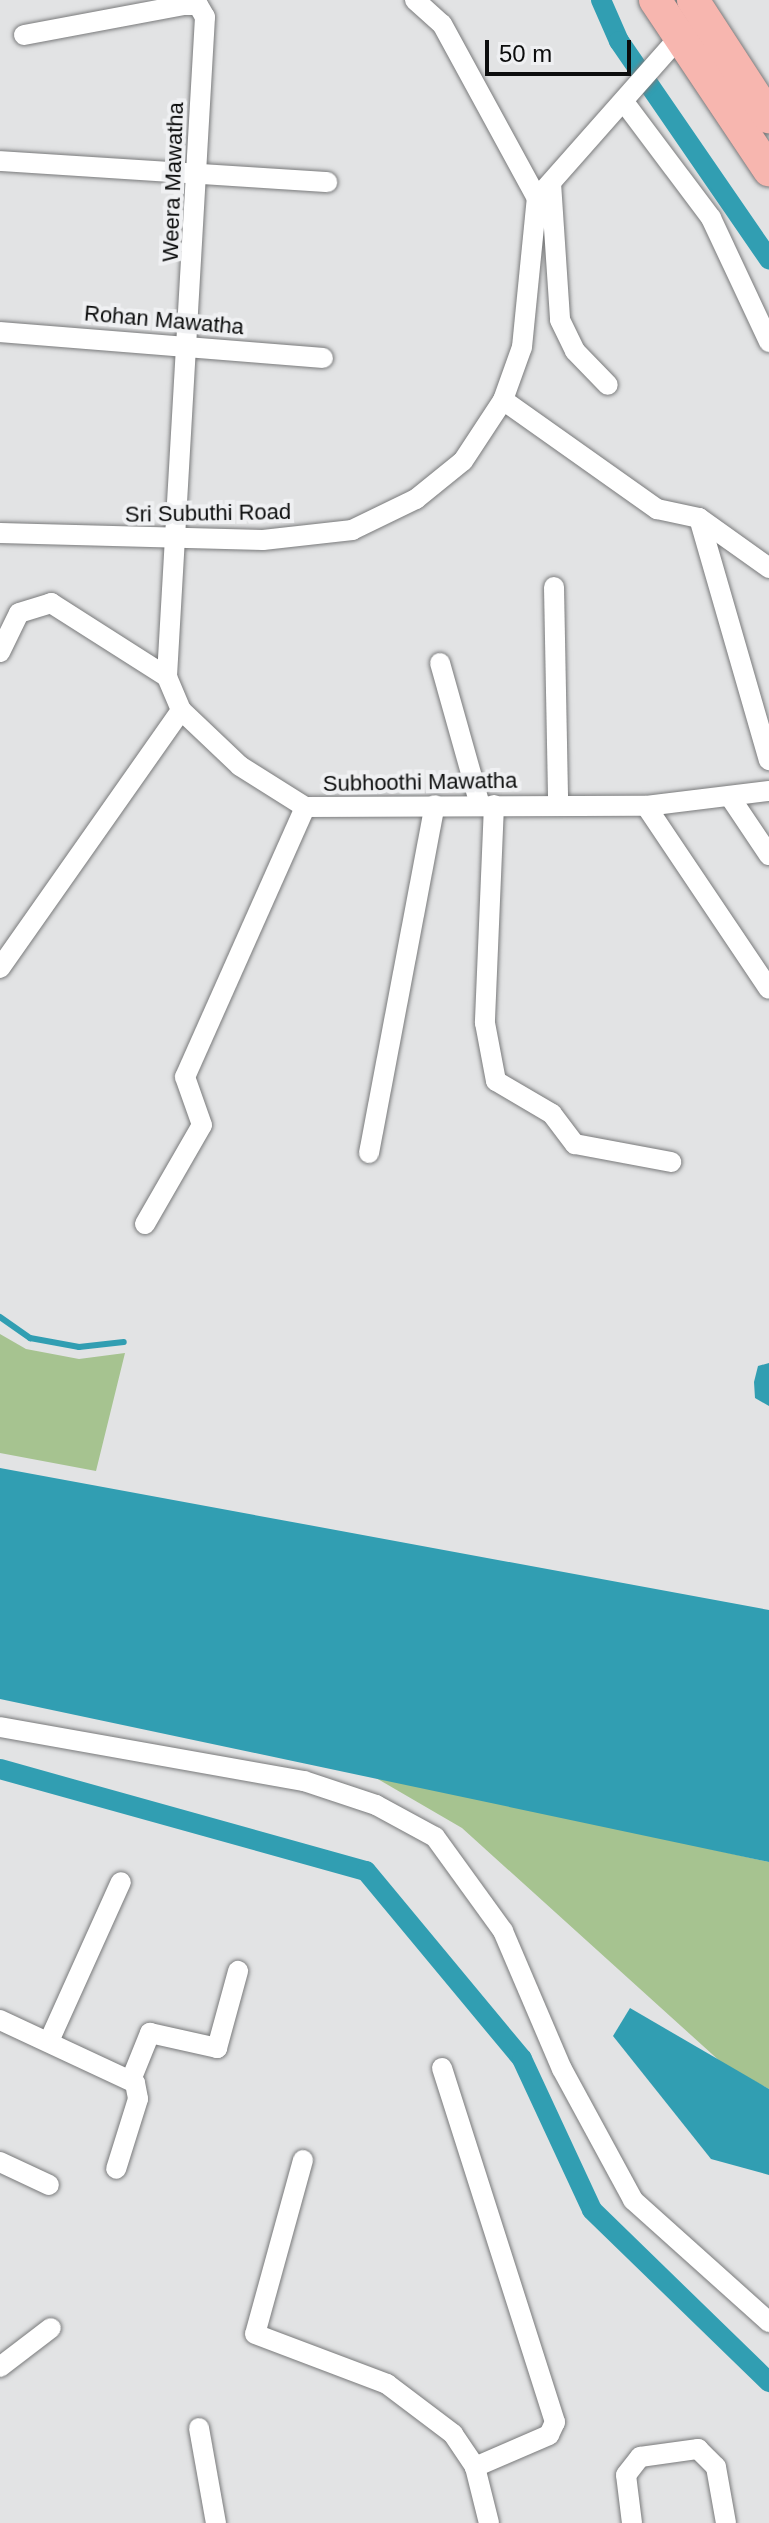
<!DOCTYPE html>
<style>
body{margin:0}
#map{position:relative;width:769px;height:2523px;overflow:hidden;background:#e2e3e4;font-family:Arial,sans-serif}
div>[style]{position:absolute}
.green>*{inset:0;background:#a6c390}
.water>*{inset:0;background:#319eb2}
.stream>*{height:6px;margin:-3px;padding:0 3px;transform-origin:3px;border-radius:3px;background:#319eb2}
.canal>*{height:20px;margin:-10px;padding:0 10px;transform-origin:10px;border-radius:10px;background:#319eb2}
.roads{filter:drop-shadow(0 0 2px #797a7b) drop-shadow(0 0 2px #797a7b)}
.street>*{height:20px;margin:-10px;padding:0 10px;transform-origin:10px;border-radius:10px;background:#fff}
.primary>*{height:32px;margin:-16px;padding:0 16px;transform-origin:16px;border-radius:16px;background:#f7b6af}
span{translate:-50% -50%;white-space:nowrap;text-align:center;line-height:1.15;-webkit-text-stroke:8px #eff0f2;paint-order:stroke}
.street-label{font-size:22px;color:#0c0d0d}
.scale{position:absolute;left:485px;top:40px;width:146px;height:36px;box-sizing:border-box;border:4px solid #0c0d0d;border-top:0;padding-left:10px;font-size:24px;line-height:28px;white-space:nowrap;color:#0c0d0d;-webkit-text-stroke:6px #eff0f2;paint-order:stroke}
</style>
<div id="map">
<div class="green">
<div style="clip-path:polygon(0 1334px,26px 1349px,79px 1359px,125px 1353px,96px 1471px,0 1453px)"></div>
<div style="clip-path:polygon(364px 1771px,769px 1862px,769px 2089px,723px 2064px,462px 1828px)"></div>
</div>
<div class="water">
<div style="clip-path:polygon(769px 1363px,769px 1406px,755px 1398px,754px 1382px,758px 1366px)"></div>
<div style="clip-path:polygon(0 1468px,769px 1610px,769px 1862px,0 1699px)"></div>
<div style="clip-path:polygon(630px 2008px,769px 2089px,769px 2175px,711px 2159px,613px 2036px)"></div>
</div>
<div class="stream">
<div style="left:0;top:1317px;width:37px;rotate:35deg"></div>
<div style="left:30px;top:1338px;width:50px;rotate:10.4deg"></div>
<div style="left:79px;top:1347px;width:45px;rotate:-6.3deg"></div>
</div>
<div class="canal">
<div style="left:601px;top:0;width:45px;rotate:66.3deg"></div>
<div style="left:619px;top:41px;width:265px;rotate:55.5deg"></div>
<div style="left:0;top:1769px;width:380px;rotate:15.6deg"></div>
<div style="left:366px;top:1871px;width:244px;rotate:50.3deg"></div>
<div style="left:522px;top:2059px;width:166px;rotate:65.1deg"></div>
<div style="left:592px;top:2210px;width:247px;rotate:44.2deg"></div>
</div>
<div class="roads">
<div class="street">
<div style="left:415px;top:0;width:36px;rotate:42deg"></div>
<div style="left:442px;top:24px;width:198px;rotate:61.4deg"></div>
<div style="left:24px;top:35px;width:163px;rotate:-10.6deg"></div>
<div style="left:184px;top:5px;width:14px"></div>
<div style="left:198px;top:5px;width:14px;rotate:60deg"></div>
<div style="left:205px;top:17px;width:661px;rotate:93.3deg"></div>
<div style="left:167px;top:677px;width:36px;rotate:67deg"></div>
<div style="left:181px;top:710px;width:81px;rotate:43.5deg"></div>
<div style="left:240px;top:766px;width:77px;rotate:32.2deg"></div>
<div style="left:305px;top:807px;width:341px;rotate:-0.2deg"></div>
<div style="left:646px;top:806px;width:124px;rotate:-7deg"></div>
<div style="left:624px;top:102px;width:145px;rotate:53.1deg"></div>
<div style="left:711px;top:218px;width:137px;rotate:64.9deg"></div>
<div style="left:0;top:161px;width:328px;rotate:3.7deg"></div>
<div style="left:551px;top:183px;width:137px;rotate:86.2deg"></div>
<div style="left:560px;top:320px;width:34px;rotate:64deg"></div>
<div style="left:575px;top:351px;width:47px;rotate:45.9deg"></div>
<div style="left:0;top:332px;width:324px;rotate:4.6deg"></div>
<div style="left:503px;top:400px;width:189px;rotate:35.3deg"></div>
<div style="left:657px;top:509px;width:43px;rotate:12.1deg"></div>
<div style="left:699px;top:518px;width:252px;rotate:73.9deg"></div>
<div style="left:699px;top:518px;width:86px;rotate:35.5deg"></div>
<div style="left:0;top:533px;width:263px;rotate:1.5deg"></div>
<div style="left:263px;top:540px;width:90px;rotate:-6.4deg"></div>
<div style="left:352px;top:530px;width:71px;rotate:-25.8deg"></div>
<div style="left:416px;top:499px;width:60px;rotate:-39deg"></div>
<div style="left:463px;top:461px;width:73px;rotate:-56.7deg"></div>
<div style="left:503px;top:400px;width:56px;rotate:-70.3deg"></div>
<div style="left:522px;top:347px;width:150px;rotate:-84.3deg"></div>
<div style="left:537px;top:198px;width:223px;rotate:-48.5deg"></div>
<div style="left:554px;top:587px;width:217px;rotate:88.9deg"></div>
<div style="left:0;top:652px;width:43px;rotate:-64deg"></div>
<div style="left:19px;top:613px;width:34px;rotate:-17deg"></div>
<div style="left:51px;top:603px;width:138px;rotate:32.5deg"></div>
<div style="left:440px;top:663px;width:148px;rotate:74.3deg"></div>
<div style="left:730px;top:797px;width:70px;rotate:56.1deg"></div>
<div style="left:494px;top:805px;width:218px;rotate:92.4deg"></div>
<div style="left:485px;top:1023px;width:59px;rotate:79.3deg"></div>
<div style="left:496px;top:1081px;width:65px;rotate:30.5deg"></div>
<div style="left:552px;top:1114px;width:38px;rotate:53deg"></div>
<div style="left:575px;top:1144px;width:98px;rotate:10.6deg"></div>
<div style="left:646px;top:806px;width:220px;rotate:56.1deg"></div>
<div style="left:0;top:968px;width:315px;rotate:-54.9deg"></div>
<div style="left:369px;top:1153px;width:354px;rotate:-79.3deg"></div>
<div style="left:145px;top:1224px;width:114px;rotate:-60.1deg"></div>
<div style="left:202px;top:1125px;width:51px;rotate:-109.5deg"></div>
<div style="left:185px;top:1077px;width:295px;rotate:-66deg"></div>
<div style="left:0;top:1727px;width:309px;rotate:10.1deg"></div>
<div style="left:304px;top:1781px;width:76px;rotate:18.4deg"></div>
<div style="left:376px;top:1805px;width:67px;rotate:28.5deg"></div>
<div style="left:435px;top:1837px;width:116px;rotate:54.1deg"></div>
<div style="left:503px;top:1931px;width:150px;rotate:66.9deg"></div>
<div style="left:562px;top:2069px;width:149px;rotate:61.5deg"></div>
<div style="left:633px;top:2200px;width:183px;rotate:41.9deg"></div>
<div style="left:0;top:2020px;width:149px;rotate:25deg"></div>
<div style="left:135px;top:2083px;width:16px;rotate:79deg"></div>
<div style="left:138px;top:2099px;width:73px;rotate:107.4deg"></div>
<div style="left:50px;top:2039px;width:172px;rotate:-65.7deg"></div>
<div style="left:442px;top:2068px;width:372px;rotate:72.3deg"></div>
<div style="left:555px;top:2422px;width:14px;rotate:115deg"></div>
<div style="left:549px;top:2435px;width:81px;rotate:156.6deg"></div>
<div style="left:131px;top:2080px;width:51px;rotate:-68deg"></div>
<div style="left:150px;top:2033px;width:69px;rotate:12.6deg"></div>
<div style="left:217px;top:2048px;width:80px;rotate:-74.7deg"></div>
<div style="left:303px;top:2160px;width:180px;rotate:105.4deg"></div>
<div style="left:255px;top:2334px;width:141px;rotate:20.7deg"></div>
<div style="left:387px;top:2384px;width:83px;rotate:37.1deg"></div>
<div style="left:453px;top:2434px;width:40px;rotate:56deg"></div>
<div style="left:475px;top:2467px;width:58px;rotate:76deg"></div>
<div style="left:0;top:2162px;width:54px;rotate:25.1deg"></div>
<div style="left:0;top:2367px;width:64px;rotate:-37.4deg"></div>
<div style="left:199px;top:2428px;width:97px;rotate:79.9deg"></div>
<div style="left:632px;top:2523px;width:48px;rotate:-97.1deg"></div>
<div style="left:626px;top:2475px;width:23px;rotate:-52deg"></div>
<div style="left:640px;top:2457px;width:59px;rotate:-7.9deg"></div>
<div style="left:698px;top:2449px;width:25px;rotate:45deg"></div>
<div style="left:716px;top:2467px;width:57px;rotate:79.9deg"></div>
</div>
<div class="primary">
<div style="left:655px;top:0;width:205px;rotate:56.2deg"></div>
<div style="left:693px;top:0;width:140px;rotate:57deg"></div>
</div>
</div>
<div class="street-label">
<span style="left:173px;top:182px;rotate:-88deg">Weera Mawatha</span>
<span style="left:164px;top:320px;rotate:5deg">Rohan Mawatha</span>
<span style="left:208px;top:513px;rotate:-1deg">Sri Subuthi Road</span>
<span style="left:420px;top:782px;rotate:-1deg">Subhoothi Mawatha</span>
</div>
<div class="scale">50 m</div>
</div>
